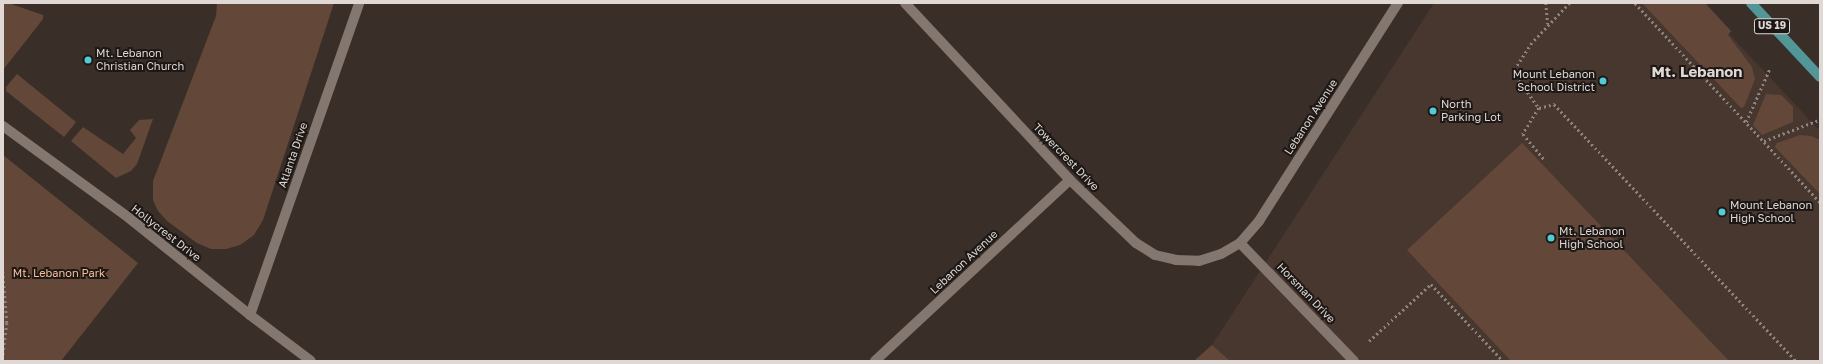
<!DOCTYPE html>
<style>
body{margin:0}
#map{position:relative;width:1823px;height:364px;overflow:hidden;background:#392e28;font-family:"Golos Text",sans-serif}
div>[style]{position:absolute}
.built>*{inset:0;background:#48372e}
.green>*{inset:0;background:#634839}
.path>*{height:2.5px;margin-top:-1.25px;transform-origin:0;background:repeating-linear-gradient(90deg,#8d847f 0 2px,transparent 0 5px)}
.street>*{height:10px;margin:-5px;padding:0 5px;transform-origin:5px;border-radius:5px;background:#847770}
.primary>*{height:10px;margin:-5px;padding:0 5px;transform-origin:5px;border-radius:5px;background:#529698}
.dots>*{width:11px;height:11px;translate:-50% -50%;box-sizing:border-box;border:2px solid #1d1815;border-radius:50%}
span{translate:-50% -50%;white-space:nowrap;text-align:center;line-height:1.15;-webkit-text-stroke:4px #1d1815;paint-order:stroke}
.shield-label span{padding:1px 3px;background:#1d1815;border:1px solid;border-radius:3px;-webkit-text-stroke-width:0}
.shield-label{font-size:10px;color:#dfd8d4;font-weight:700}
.poi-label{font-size:11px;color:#dfd8d4}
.left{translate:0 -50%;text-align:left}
.right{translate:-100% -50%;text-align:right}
.street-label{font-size:11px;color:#dfd8d4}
.park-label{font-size:11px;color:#f7bd9b}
.district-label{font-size:15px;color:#dfd8d4;font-weight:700}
.frame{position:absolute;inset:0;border:4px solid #dfd8d4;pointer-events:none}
</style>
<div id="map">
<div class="built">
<div style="clip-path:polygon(1434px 3px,1700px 3px,1820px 131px,1820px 361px,1194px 361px,1212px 345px)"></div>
</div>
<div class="green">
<div style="clip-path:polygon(3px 3px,8px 3px,43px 15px,43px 19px,3px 70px)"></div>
<div style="clip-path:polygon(217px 3px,334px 3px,263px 220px,254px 235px,240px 245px,226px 249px,211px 249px,197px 243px,167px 221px,158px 211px,153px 200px,153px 181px,216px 16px)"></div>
<div style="clip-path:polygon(1642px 3px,1705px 3px,1731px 31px,1728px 35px,1752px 67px,1755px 79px,1744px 107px,1741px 108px)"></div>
<div style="clip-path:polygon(17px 74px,76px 122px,64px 137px,6px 91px,6px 87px)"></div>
<div style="clip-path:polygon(1766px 94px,1781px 95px,1793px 107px,1793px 122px,1762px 135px,1753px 125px)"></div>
<div style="clip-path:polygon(153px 119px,137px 164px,131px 171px,116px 178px,71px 141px,83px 127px,123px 154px,136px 138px,130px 130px,139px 120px)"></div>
<div style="clip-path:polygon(1800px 135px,1811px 136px,1820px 140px,1820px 194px,1775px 147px,1777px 143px)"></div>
<div style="clip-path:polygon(1522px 143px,1636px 263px,1729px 361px,1511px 361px,1407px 250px)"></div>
<div style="clip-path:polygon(3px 155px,138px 263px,61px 361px,3px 361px)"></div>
<div style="clip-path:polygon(1212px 345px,1230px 361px,1194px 361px)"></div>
</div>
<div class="path">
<div style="left:1546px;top:3px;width:21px;rotate:85deg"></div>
<div style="left:1570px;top:3px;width:55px;rotate:133.5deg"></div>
<div style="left:1532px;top:43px;width:35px;rotate:123deg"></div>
<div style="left:1513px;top:72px;width:44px;rotate:54.2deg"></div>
<div style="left:1539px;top:108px;width:16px;rotate:-15deg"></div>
<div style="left:1554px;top:104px;width:353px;rotate:46.7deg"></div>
<div style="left:1635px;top:3px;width:272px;rotate:47.1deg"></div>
<div style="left:1539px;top:108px;width:31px;rotate:122deg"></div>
<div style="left:1523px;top:134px;width:34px;rotate:50deg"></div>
<div style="left:1746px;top:122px;width:59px;rotate:-66deg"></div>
<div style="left:1764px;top:141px;width:59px;rotate:-20.9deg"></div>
<div style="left:3px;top:271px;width:52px;rotate:85.6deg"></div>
<div style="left:7px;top:323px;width:33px;rotate:97deg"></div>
<div style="left:1369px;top:341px;width:84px;rotate:-42.6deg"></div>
<div style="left:1431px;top:284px;width:105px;rotate:46.9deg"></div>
</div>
<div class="street">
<div style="left:905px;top:3px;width:242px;rotate:47deg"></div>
<div style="left:1070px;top:180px;width:91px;rotate:43.7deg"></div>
<div style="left:1136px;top:243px;width:22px;rotate:32deg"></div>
<div style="left:1155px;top:255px;width:22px;rotate:13deg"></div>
<div style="left:1176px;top:260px;width:23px;rotate:2deg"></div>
<div style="left:1199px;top:261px;width:23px;rotate:-18deg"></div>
<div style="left:1221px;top:254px;width:22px;rotate:-30deg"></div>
<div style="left:1240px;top:243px;width:29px;rotate:-49deg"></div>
<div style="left:1259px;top:221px;width:259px;rotate:-57.5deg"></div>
<div style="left:3px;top:126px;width:156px;rotate:36.1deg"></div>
<div style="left:129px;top:218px;width:155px;rotate:38.7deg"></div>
<div style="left:250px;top:315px;width:76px;rotate:37deg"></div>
<div style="left:1240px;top:243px;width:164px;rotate:46deg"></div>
<div style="left:250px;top:315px;width:330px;rotate:-70.7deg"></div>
<div style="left:875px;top:361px;width:266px;rotate:-42.9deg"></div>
</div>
<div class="primary">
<div style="left:1751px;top:3px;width:101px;rotate:47deg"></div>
</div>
<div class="dots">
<div style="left:88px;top:60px;background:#51ccd4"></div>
<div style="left:1603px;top:81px;background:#51ccd4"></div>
<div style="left:1433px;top:111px;background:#51ccd4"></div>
<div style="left:1722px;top:212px;background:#51ccd4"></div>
<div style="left:1551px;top:238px;background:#51ccd4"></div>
</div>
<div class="shield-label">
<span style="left:1772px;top:26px">US 19</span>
</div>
<div class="poi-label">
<span class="left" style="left:96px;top:60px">Mt. Lebanon<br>Christian Church</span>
<span class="right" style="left:1595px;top:81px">Mount Lebanon<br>School District</span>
<span class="left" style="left:1441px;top:111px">North<br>Parking Lot</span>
<span class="left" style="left:1730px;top:212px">Mount Lebanon<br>High School</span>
<span class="left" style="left:1559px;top:238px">Mt. Lebanon<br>High School</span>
</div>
<div class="street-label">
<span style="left:1311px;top:117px;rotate:-57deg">Lebanon Avenue</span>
<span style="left:293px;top:155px;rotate:-71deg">Atlanta Drive</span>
<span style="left:1066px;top:157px;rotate:46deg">Towercrest Drive</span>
<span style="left:166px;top:233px;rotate:38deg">Hollycrest Drive</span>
<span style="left:964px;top:262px;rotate:-43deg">Lebanon Avenue</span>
<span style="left:1306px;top:293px;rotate:46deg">Horsman Drive</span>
</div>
<div class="park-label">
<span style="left:59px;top:273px">Mt. Lebanon Park</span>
</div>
<div class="district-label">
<span style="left:1697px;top:72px">Mt. Lebanon</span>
</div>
<div class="frame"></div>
</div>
